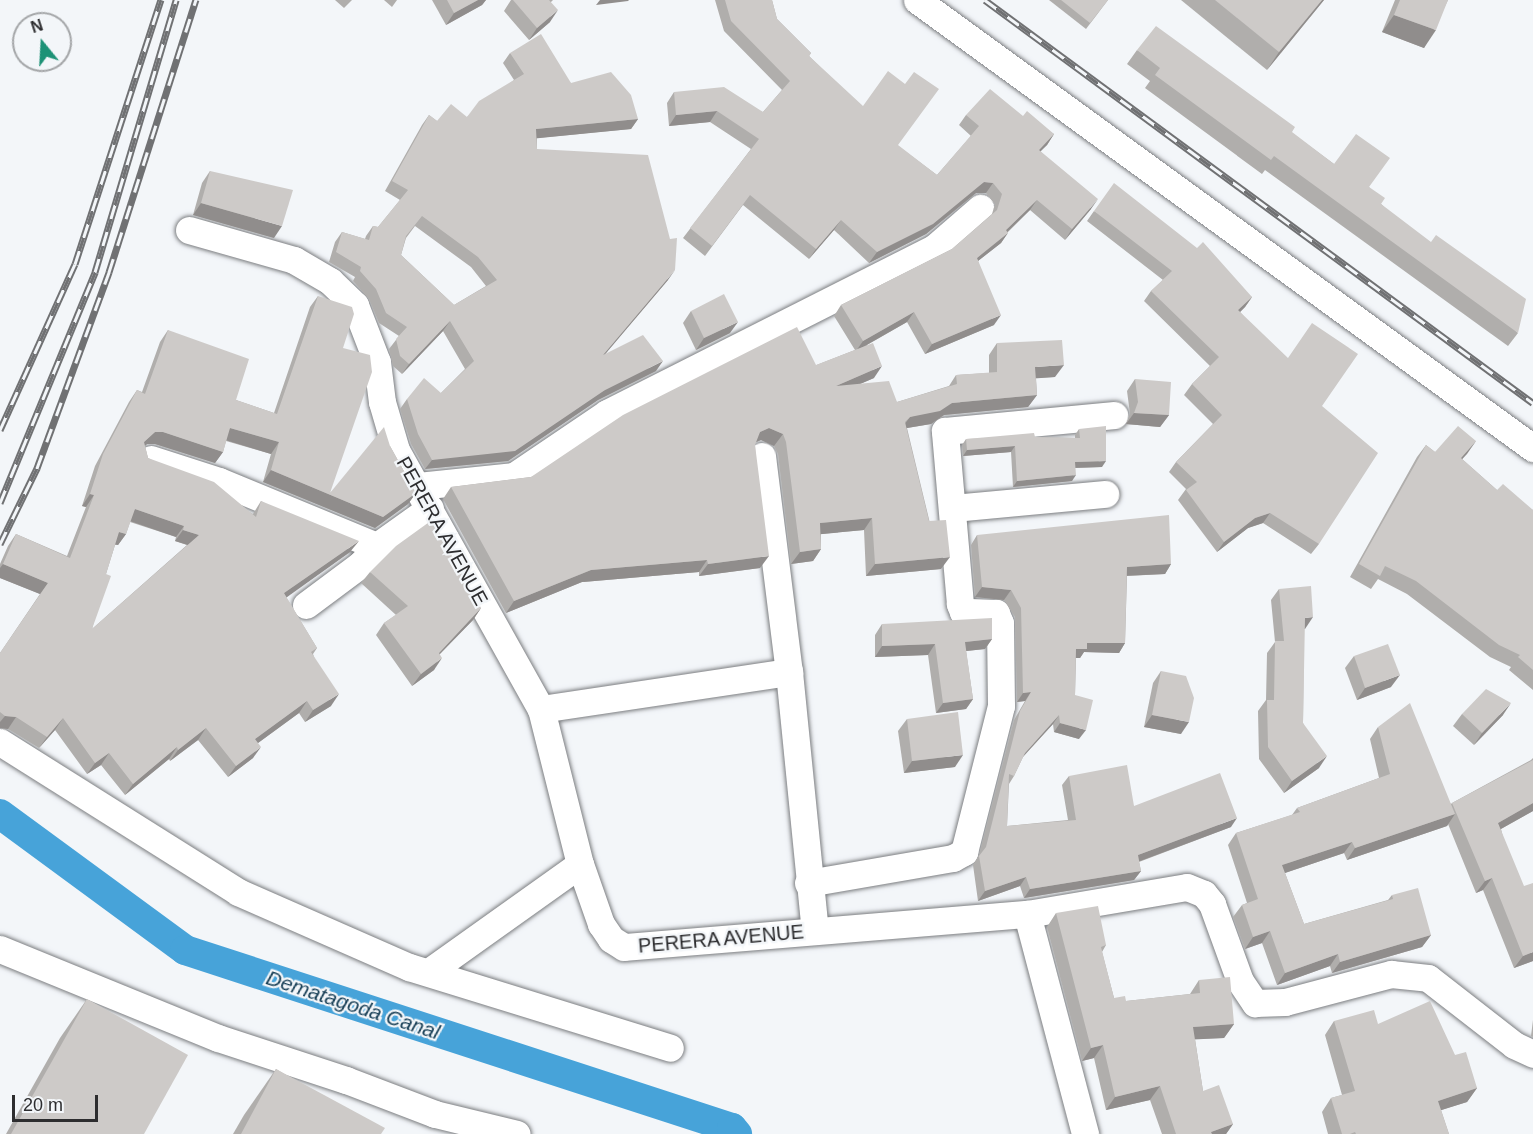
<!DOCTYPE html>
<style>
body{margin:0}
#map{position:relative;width:1533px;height:1134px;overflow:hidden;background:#f3f6f9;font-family:Helvetica,sans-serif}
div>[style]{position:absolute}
.canal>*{height:30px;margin:-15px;padding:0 15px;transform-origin:15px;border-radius:15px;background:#47a3d9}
.roads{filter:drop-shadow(0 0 2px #7c7e81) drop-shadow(0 0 2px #7c7e81)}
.street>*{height:27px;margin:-13.5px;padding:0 13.5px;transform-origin:13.5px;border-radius:13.5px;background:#fff}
.rail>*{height:7px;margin-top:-3.5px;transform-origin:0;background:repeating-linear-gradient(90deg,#f3f6f9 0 14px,#707173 0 28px);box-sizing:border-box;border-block:2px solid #707173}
.wall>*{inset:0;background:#b0aeac}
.shaded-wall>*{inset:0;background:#908d8c}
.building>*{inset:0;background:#cdcac8}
span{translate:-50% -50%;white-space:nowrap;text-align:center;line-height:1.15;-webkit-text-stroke:4.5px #f3f6f9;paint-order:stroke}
.street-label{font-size:20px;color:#2d2d2f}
.water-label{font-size:21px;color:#1a4158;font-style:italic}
.north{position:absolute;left:12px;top:12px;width:60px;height:60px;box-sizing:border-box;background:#f3f6f9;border:2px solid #a4a6a8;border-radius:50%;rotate:342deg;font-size:16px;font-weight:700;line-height:24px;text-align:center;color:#2d2d2f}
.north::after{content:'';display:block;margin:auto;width:21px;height:27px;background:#1d9276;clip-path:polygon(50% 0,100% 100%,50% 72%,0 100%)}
.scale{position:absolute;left:12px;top:1095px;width:86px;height:27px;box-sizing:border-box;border:3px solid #2d2d2f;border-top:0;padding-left:8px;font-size:18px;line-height:21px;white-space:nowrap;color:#2d2d2f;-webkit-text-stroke:4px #f3f6f9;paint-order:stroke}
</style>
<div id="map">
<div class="canal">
<div style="left:0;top:814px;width:230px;rotate:36.3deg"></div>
<div style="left:185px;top:950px;width:575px;rotate:18.03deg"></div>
<div style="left:732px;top:1128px;width:8px;rotate:50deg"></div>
</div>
<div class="roads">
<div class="street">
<div style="left:917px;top:0;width:762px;rotate:36.03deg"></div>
<div style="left:189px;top:230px;width:109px;rotate:15.9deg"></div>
<div style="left:294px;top:260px;width:42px;rotate:30.3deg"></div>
<div style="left:330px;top:281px;width:35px;rotate:44deg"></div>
<div style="left:355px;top:305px;width:61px;rotate:68.9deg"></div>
<div style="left:377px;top:362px;width:40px;rotate:82.9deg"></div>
<div style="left:382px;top:402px;width:50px;rotate:73.7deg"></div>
<div style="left:396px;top:450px;width:297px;rotate:60.8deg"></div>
<div style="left:541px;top:709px;width:160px;rotate:75.9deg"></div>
<div style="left:580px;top:864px;width:64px;rotate:70.7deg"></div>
<div style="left:601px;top:924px;width:18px;rotate:56deg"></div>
<div style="left:611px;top:939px;width:15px;rotate:32deg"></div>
<div style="left:624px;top:947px;width:404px;rotate:-4.7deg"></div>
<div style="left:1027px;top:914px;width:162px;rotate:-9.6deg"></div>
<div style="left:1187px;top:887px;width:18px;rotate:22deg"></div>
<div style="left:1204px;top:894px;width:13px;rotate:51deg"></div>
<div style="left:1212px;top:904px;width:82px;rotate:70deg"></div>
<div style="left:1240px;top:981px;width:27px;rotate:56deg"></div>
<div style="left:1255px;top:1003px;width:30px;rotate:-2deg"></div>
<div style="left:1285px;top:1002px;width:110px;rotate:-14.8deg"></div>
<div style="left:1391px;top:974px;width:37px;rotate:6deg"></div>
<div style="left:1428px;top:978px;width:109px;rotate:37.9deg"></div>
<div style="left:1514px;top:1045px;width:21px;rotate:25deg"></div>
<div style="left:762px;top:456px;width:218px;rotate:82.9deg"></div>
<div style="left:789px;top:672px;width:260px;rotate:84.3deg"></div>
<div style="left:151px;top:459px;width:71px;rotate:17.9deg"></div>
<div style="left:219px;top:481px;width:171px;rotate:22.4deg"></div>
<div style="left:418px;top:486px;width:97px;rotate:-5.9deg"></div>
<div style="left:514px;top:476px;width:112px;rotate:-34.1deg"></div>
<div style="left:607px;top:413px;width:368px;rotate:-26.8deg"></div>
<div style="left:935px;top:247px;width:60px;rotate:-40.9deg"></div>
<div style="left:953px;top:508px;width:153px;rotate:-5.3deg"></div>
<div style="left:306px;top:605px;width:69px;rotate:-36.7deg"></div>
<div style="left:361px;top:564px;width:24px;rotate:-48deg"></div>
<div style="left:377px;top:546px;width:65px;rotate:-35.6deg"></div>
<div style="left:541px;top:709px;width:251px;rotate:-8.5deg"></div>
<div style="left:0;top:742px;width:281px;rotate:32.2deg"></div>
<div style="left:238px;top:892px;width:187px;rotate:23.7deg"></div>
<div style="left:409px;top:967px;width:273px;rotate:17.2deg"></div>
<div style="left:808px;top:883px;width:147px;rotate:-9.8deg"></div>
<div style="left:953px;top:858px;width:13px;rotate:-29deg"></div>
<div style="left:964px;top:852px;width:151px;rotate:-75.8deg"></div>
<div style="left:1001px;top:706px;width:83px;rotate:-90.7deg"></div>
<div style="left:1000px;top:623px;width:11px;rotate:-112deg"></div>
<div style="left:996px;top:613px;width:33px;rotate:-178deg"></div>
<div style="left:963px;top:612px;width:9px;rotate:-111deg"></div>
<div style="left:960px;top:604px;width:174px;rotate:-95deg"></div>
<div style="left:945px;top:431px;width:170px;rotate:-5.4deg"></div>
<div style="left:1027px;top:914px;width:228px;rotate:75.2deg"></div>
<div style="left:0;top:949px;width:235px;rotate:22.2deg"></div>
<div style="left:218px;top:1038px;width:135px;rotate:18.2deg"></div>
<div style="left:346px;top:1080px;width:95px;rotate:20.9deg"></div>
<div style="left:435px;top:1114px;width:84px;rotate:13.7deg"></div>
<div style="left:430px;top:971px;width:184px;rotate:-35.5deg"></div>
</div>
</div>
<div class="rail">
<div style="left:985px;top:0;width:680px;rotate:36.33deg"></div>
<div style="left:0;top:430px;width:182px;rotate:-65.7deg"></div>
<div style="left:75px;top:264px;width:278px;rotate:-72deg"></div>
<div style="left:0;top:503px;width:250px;rotate:-67.6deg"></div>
<div style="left:95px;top:272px;width:284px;rotate:-73.4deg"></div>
<div style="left:0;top:544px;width:85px;rotate:-64deg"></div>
<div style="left:37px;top:468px;width:209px;rotate:-69.8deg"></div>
<div style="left:109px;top:272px;width:286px;rotate:-72.3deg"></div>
</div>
<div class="wall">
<div style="clip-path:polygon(335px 0,352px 0,344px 8px)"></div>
<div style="clip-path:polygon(384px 0,397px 0,392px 7px)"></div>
<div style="clip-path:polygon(432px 0,486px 0,482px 5px,446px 25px)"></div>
<div style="clip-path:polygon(511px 0,553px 0,551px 2px,550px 22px,529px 40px,504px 11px)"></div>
<div style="clip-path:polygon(715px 0,772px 0,777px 19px,811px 53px,809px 56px,898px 146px,937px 175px,971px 136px,959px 125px,966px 115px,1023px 116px,1054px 134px,1047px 145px,1040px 151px,1091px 209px,1065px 240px,1030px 210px,1008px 232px,1001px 243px,978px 261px,994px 325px,925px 354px,907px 322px,867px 345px,874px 378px,860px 384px,897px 402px,949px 386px,956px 375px,989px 373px,989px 355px,997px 343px,1055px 377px,1036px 378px,1037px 395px,1028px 407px,944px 415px,931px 424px,907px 428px,941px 569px,866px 576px,864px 530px,821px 534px,821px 549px,813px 561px,791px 564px,778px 454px,774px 446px,761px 440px,756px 442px,755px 445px,760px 568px,699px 576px,699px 572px,582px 582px,506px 613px,443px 499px,451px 487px,531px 477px,855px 350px,834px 316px,841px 305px,952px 249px,992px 214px,995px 204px,986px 193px,976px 193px,926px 234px,869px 263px,834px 230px,809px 259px,743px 205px,705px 256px,683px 238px,751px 149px,710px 122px,669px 126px,667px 103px,674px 92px,763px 112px,782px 90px,724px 31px)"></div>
<div style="clip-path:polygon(1049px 0,1108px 0,1086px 29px)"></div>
<div style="clip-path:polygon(1181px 0,1324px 0,1267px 70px)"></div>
<div style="clip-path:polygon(1395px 0,1448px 0,1424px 48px,1382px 32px)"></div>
<div style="clip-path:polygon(1137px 50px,1292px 133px,1334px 164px,1369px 187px,1381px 204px,1518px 333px,1508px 346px,1265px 170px,1262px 174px,1145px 88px,1150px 81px,1127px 64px)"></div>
<div style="clip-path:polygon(evenodd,510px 53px,571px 83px,638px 119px,631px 129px,537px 138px,537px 149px,668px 280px,605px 354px,656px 371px,598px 400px,508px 461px,425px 469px,411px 444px,400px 409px,407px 399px,441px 393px,465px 369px,443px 331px,402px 374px,393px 366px,389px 349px,399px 336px,379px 323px,369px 299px,353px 281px,355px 277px,329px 262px,335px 242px,342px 232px,365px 239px,366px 236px,373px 226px,378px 227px,400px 200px,385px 191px,422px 125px,429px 115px,437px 121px,467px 117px,514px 80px,503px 63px,510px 53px,415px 226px,471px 267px,486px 286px,454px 305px,401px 255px,406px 238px,415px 226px)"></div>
<div style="clip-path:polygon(210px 171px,274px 238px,193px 215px,202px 183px)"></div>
<div style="clip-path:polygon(1094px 211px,1252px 297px,1245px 307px,1240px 312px,1322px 406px,1319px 544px,1311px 554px,1263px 523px,1248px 528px,1217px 552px,1178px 500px,1186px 489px,1169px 472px,1176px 462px,1213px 424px,1184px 395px,1192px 384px,1210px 366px,1144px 301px,1151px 291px,1163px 280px,1087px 221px)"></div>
<div style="clip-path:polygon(evenodd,318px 296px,343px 348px,330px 493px,390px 446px,416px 493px,408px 504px,375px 528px,263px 482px,271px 454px,226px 441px,223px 452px,215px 463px,155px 444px,147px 444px,145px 446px,148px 458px,253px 514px,261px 501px,350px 552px,286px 597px,317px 648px,313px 654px,331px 706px,305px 722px,299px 713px,258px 743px,253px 758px,228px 777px,198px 740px,170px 761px,169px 759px,125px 795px,101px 765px,87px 774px,55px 730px,39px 748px,8px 729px,0 728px,0 653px,40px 594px,0 578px,0 564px,8px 546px,16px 534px,67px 556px,86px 507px,82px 506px,95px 466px,129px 402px,137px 390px,142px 392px,160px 342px,168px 330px,236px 400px,274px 413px,310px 307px,318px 296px,130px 522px,176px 537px,175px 541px,187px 545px,92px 629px,106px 574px,115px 545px,118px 545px,126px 534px,130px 522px)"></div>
<div style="clip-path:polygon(691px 311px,730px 333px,696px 350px,683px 323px)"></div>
<div style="clip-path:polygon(1135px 379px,1169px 415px,1160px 427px,1126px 424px,1130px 414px,1127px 391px)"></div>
<div style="clip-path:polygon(1079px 429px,1102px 467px,1075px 468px,1072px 481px,1013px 487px,1011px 452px,963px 456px,962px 445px,966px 439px,1035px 437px,1075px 438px,1075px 435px)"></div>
<div style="clip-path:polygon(1476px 441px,1462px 459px,1497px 490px,1533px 510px,1533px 690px,1509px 670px,1511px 667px,1490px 657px,1407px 594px,1378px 579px,1371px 589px,1350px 577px,1417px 457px,1426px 445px,1435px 452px)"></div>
<div style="clip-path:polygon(977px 535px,1171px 564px,1165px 574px,1127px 576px,1125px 643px,1119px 653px,1084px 652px,1080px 658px,1076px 658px,1075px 695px,1079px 739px,1054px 732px,1053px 724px,1023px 757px,1014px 776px,1009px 784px,1007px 826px,1068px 820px,1062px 785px,1069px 776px,1134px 806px,1231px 827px,1139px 862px,1141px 871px,1134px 880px,1024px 898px,1020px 886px,978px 901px,973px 865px,979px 855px,1014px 720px,1025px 701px,1017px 702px,1015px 617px,1004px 600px,975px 597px,971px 545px)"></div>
<div style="clip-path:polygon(370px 572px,481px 608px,473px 620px,440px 654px,434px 670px,412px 686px,376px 635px,384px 623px,396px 615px,361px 583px)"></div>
<div style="clip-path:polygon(1279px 589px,1305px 629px,1304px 629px,1303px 723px,1319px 768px,1284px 793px,1259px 759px,1258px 711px,1266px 700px,1267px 653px,1275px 642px,1271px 600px)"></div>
<div style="clip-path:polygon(882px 624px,992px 639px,985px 649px,966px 651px,973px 699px,966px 709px,936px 713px,928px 655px,875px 657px,875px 635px)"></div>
<div style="clip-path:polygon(1354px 656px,1391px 687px,1357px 700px,1345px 668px)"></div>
<div style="clip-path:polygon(1161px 671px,1181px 734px,1144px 727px,1153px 683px)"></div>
<div style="clip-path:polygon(1462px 714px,1503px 715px,1474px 745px,1453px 726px)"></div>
<div style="clip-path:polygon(907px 719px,955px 767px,904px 773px,898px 731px)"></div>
<div style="clip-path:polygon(1378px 727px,1451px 804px,1452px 803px,1531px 760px,1533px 758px,1533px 811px,1501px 829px,1533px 961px,1514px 968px,1483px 890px,1476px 893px,1448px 824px,1447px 826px,1347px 860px,1344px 853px,1285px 873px,1304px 924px,1388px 900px,1392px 895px,1431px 935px,1422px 947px,1332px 973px,1330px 966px,1277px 985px,1262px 943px,1245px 949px,1233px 917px,1242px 905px,1247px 903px,1228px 845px,1236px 833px,1292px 815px,1297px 808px,1379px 778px,1370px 739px)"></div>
<div style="clip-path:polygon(1056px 913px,1106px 945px,1102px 952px,1114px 998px,1126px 1001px,1190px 994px,1199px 980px,1234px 1024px,1224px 1038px,1195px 1039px,1203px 1091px,1233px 1124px,1226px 1134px,1162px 1134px,1150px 1100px,1106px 1110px,1094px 1058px,1082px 1061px,1047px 927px)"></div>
<div style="clip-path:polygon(87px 999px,144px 1134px,6px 1134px,60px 1038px)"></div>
<div style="clip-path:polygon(1533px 1020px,1533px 1037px,1531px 1036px)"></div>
<div style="clip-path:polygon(1334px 1021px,1378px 1024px,1455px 1055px,1477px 1088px,1467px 1102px,1441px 1110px,1449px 1134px,1328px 1134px,1322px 1112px,1331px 1098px,1342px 1095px,1325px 1035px)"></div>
<div style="clip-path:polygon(276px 1069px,381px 1134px,233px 1134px,244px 1115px)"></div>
</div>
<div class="shaded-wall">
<div style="clip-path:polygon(478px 0,486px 0,482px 5px,446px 25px,454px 13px)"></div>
<div style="clip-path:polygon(600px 0,629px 0,628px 1px,596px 5px)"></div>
<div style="clip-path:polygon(1322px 0,1324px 0,1267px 70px,1279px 52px)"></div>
<div style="clip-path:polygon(558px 10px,550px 22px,529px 40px,537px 28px)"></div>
<div style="clip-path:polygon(1394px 15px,1436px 30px,1424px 48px,1382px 32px)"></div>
<div style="clip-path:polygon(717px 111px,710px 122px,669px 126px,676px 115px)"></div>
<div style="clip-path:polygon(638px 119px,631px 129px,530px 139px,536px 129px)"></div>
<div style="clip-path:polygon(1054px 134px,1047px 145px,1032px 160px,1039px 150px)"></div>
<div style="clip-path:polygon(984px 182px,993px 183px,986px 193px,976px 193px,926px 234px,869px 263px,877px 252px)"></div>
<div style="clip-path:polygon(1098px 199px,1091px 209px,1065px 240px,1072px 229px)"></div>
<div style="clip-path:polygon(1037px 200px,1030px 210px,1002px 237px,1008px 233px,1001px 243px,969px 268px,977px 258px)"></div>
<div style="clip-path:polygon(201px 203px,282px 226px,274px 238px,193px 215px)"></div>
<div style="clip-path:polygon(841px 220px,834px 230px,809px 259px,816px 249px)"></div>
<div style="clip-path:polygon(675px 270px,668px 280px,596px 365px,603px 355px)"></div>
<div style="clip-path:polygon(1252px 297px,1245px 307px,1231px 321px,1238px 310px)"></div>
<div style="clip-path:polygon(914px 312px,907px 322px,856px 351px,863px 341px)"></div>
<div style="clip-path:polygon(1001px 315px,994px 325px,925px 354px,932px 344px)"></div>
<div style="clip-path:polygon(450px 321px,443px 331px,402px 374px,409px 364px)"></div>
<div style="clip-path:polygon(738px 322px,730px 333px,696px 350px,704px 338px)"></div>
<div style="clip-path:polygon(663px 361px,656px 371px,598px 400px,508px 461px,425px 469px,432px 460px,605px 390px)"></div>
<div style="clip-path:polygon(1064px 365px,1055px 377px,1027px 379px,1035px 367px)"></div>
<div style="clip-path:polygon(882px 366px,874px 378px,828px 398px,836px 386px)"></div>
<div style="clip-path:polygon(1037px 395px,1028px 407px,944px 415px,931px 424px,901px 429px,910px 417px,952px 403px)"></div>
<div style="clip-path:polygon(1134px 413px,1169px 415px,1160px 427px,1126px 424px)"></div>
<div style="clip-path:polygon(230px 428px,279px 442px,271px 454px,222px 439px)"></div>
<div style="clip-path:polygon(769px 428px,783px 434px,774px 446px,761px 440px,752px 444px,760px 432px)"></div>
<div style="clip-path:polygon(155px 432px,163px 432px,223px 452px,215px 463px,155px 444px,147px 444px,136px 454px,144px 442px)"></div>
<div style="clip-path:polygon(1476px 441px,1467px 454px,1452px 470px,1461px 458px)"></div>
<div style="clip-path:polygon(1015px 446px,1011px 452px,963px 456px,967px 450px)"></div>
<div style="clip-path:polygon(1106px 461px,1102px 467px,1071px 468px,1075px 462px)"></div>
<div style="clip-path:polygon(271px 470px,383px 517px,416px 493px,408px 504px,375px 528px,263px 482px)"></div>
<div style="clip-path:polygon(1076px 475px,1072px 481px,1013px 487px,1017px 481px)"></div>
<div style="clip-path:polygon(90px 494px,94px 495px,86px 507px,82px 506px)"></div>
<div style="clip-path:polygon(135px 509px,184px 526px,176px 537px,127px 520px)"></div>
<div style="clip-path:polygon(1270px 513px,1263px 523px,1248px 528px,1217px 552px,1224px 542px,1255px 518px)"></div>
<div style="clip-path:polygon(872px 518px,864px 530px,812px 535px,820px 523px)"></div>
<div style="clip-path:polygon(183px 530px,199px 535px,191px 546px,175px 541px)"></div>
<div style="clip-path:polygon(119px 532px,126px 534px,118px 545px,111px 543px)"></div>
<div style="clip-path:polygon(359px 541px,350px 552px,276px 605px,284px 593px)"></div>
<div style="clip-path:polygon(821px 549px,813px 561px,791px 564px,800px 552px)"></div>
<div style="clip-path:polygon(769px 556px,760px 568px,699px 576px,708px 564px)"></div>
<div style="clip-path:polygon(950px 557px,941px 569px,866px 576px,875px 564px)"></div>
<div style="clip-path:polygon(707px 560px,699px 572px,582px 582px,506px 613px,514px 601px,591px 570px)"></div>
<div style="clip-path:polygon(3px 564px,48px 583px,40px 594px,0 578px,0 568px)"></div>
<div style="clip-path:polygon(1171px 564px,1165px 574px,1121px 576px,1127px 567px)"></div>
<div style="clip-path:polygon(982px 587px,1011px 590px,1004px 600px,975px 597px)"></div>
<div style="clip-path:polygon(481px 608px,473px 620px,430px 664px,439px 653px)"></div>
<div style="clip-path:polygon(1313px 617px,1305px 629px,1296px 630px,1305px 618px)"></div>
<div style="clip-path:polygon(992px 639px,985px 649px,957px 652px,965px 642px)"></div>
<div style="clip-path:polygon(1087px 643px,1125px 643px,1119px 653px,1084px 652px,1080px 658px,1069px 658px,1076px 649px)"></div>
<div style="clip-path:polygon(935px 644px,928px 655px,875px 657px,882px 646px)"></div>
<div style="clip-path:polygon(442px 658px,434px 670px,412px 686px,421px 674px)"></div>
<div style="clip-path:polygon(1400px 675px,1391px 687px,1357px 700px,1365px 688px)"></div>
<div style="clip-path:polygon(1031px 692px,1025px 701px,1017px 702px,1023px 693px)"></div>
<div style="clip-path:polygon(339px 694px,331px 706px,305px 722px,313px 710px)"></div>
<div style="clip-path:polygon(973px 699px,966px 709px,936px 713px,943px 703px)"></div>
<div style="clip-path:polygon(307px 701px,299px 713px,247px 751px,255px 739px)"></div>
<div style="clip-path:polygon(1511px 703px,1503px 715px,1474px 745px,1482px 733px)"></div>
<div style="clip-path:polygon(1059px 715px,1053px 724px,1018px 762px,1025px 753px)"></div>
<div style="clip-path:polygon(1152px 715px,1189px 722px,1181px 734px,1144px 727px)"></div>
<div style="clip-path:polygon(5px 716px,16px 717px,8px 729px,0 728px,0 722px)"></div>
<div style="clip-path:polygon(63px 718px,55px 730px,39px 748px,47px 737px)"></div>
<div style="clip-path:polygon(1060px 723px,1086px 730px,1079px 739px,1054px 732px)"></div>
<div style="clip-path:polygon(206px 728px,198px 740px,170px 761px,178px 750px)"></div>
<div style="clip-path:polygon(177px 747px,169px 759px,125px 795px,133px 784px)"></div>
<div style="clip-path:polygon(261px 747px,253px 758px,228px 777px,236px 766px)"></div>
<div style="clip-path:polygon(109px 753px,101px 765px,87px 774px,95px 763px)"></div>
<div style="clip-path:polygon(963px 755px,955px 767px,904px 773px,912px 761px)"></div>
<div style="clip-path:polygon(1327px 756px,1319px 768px,1284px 793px,1292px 781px)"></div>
<div style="clip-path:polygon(1533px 803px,1533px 811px,1490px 835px,1498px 823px)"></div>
<div style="clip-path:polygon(1455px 814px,1447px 826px,1347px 860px,1355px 848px)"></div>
<div style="clip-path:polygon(1237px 818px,1231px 827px,1132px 864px,1138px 855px)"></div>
<div style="clip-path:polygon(1352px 842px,1344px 853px,1273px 877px,1282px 865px)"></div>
<div style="clip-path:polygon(1141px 871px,1134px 880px,1024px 898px,1030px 889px)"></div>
<div style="clip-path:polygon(1026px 877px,1020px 886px,978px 901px,985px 891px)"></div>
<div style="clip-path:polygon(1492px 878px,1483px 890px,1476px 893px,1485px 881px)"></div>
<div style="clip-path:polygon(1270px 931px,1262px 943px,1245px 949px,1253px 937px)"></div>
<div style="clip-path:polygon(1431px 935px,1422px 947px,1332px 973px,1340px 962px)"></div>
<div style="clip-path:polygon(1533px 952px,1533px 961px,1514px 968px,1523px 956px)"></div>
<div style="clip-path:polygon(1338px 954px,1330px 966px,1277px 985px,1285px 973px)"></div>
<div style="clip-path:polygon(1234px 1024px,1224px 1038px,1183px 1040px,1193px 1027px)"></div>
<div style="clip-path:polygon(1103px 1045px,1094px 1058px,1082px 1061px,1091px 1048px)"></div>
<div style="clip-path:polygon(1160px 1086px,1150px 1100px,1106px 1110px,1115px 1097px)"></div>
<div style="clip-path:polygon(1477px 1088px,1467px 1102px,1429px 1114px,1438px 1101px)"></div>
<div style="clip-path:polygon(1233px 1124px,1226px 1134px,1209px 1134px,1211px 1132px)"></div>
</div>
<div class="building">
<div style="clip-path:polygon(447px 0,478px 0,454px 13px)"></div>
<div style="clip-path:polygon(513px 0,549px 0,558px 10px,537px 28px)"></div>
<div style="clip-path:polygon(725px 0,772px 0,777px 19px,811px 53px,809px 56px,863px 106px,888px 71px,905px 84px,914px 72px,939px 89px,898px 145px,937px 175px,979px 126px,966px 115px,990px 89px,1023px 116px,1027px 111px,1054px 134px,1039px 150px,1098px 199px,1072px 229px,1037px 200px,1006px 230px,1008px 233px,977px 258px,1001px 315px,932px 344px,914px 312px,863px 341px,841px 305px,952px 249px,997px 210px,1002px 194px,993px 183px,984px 182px,933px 224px,877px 252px,841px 220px,816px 249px,750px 195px,712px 246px,690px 228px,759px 139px,717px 111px,676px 115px,674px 92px,724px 87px,763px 112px,790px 81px,731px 21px)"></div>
<div style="clip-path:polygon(1061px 0,1108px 0,1090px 23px)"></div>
<div style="clip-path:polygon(1215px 0,1322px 0,1279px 52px)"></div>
<div style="clip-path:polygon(1400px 0,1448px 0,1436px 30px,1394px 15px)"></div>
<div style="clip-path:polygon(1156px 26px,1295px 127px,1292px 132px,1334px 164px,1356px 134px,1390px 158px,1369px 187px,1385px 198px,1381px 204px,1431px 242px,1436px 235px,1526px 299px,1518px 333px,1274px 156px,1271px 160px,1155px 75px,1160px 68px,1137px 50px)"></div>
<div style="clip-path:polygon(evenodd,541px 34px,571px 83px,611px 72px,631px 95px,638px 119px,536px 129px,537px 149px,648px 155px,670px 239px,677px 238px,675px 270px,603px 355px,643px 335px,663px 361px,605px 390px,515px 451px,432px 460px,418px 434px,407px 399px,424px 378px,441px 393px,474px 361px,450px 321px,409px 364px,400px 356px,396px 339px,407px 327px,386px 313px,376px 289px,360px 271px,361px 267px,336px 252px,342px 232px,369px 240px,373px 226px,378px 227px,408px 190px,392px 181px,429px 115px,437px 121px,451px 104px,467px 117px,479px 101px,524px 74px,510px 53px,541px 34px,422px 216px,478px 257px,497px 280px,454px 305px,401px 255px,406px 236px,422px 216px)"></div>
<div style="clip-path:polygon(210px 171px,293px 190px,282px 226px,201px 203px)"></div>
<div style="clip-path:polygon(1114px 183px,1197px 248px,1203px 242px,1252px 297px,1238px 310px,1288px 358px,1312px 323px,1358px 354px,1322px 406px,1378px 453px,1319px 544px,1270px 513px,1255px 518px,1224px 542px,1186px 490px,1197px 482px,1176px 462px,1222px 415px,1192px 384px,1219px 357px,1151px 291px,1172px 271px,1094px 211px)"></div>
<div style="clip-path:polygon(724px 294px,738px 322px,704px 338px,691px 311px)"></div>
<div style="clip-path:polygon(evenodd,318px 296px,352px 307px,354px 314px,343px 348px,370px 355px,372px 372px,330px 493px,384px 427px,390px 446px,416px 493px,383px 517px,271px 470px,279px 442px,230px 428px,223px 452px,163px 432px,155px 432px,144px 442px,148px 458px,214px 482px,256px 517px,261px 501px,359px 541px,284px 593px,317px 648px,311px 652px,339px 694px,313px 710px,307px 701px,255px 739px,261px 747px,236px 766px,206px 728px,178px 750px,177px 747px,133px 784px,109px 753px,95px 763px,63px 718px,47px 737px,16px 717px,5px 716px,0 712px,0 653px,48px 583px,3px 564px,16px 534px,70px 558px,94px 495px,90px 494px,103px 454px,137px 390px,145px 394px,168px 330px,249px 359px,236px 400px,277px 414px,318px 296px,135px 509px,184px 526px,183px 530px,199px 535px,92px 629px,111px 576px,106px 574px,119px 532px,126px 534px,135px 509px)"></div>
<div style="clip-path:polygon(797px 327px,816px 365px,873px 343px,882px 366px,836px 386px,889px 381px,897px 402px,957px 384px,956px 375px,997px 372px,997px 343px,1062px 340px,1064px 365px,1035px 367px,1037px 395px,952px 403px,940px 411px,910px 417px,905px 422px,929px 521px,946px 520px,950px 557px,875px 564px,872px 518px,820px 523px,821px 549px,800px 552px,786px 442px,783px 434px,769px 428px,760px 432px,755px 445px,769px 556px,708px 564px,707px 560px,591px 570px,514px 601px,451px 487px,531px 477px,623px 415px)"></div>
<div style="clip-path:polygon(1135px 379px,1171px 382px,1169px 415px,1134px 413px,1138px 402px)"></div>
<div style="clip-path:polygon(1106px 426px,1106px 461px,1075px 462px,1076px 475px,1017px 481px,1015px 446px,967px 450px,966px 439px,1034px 433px,1035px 437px,1080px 438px,1079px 429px)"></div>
<div style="clip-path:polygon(1458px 426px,1476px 441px,1461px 458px,1497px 490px,1503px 484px,1533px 510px,1533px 670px,1518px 657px,1520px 655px,1499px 645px,1416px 581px,1385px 566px,1380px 576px,1359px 564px,1426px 445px,1435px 452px)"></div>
<div style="clip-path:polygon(1169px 515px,1171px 564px,1127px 567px,1125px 643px,1087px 643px,1087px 649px,1076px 649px,1075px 695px,1093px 700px,1086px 730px,1060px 723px,1059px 715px,1025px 753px,1014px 776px,1009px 774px,1007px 826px,1076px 820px,1069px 776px,1127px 765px,1134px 806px,1220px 773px,1237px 818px,1138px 855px,1141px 871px,1030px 889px,1026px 877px,985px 891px,979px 856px,986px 847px,1020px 711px,1031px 692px,1023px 693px,1021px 608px,1011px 590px,982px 587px,977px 535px)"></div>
<div style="clip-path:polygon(432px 520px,481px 608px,439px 653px,442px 658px,421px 674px,384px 623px,408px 606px,370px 572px,396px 546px)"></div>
<div style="clip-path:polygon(1311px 586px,1313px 617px,1305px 618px,1303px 723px,1327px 756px,1292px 781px,1268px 747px,1267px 700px,1274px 700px,1275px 641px,1284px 641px,1279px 589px)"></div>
<div style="clip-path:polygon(992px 618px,992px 639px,965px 642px,973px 699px,943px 703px,935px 644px,882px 646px,882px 624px)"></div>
<div style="clip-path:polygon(1388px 644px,1400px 675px,1365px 688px,1354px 656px)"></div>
<div style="clip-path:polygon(1161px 671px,1186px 676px,1194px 698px,1189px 722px,1152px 715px)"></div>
<div style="clip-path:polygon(1486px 689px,1511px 703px,1482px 733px,1462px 714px)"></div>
<div style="clip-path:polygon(1410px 703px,1455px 814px,1355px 848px,1352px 842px,1282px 865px,1304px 924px,1393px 899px,1392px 895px,1418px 888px,1431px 935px,1340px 962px,1338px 954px,1285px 973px,1270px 931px,1253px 937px,1242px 905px,1258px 899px,1236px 833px,1300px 812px,1297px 808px,1390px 774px,1378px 727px)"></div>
<div style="clip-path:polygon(958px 712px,963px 755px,912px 761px,907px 719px)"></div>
<div style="clip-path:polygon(1533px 760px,1533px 803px,1498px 823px,1524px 886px,1533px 883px,1533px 952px,1523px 956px,1492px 878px,1485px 881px,1452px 803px)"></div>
<div style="clip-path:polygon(1098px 906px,1106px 945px,1101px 947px,1114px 998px,1125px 996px,1126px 1001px,1200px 993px,1199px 980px,1230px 977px,1234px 1024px,1193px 1027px,1203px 1091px,1219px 1085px,1233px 1124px,1211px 1132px,1212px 1134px,1176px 1134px,1160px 1086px,1115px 1097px,1103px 1045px,1091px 1048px,1056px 913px)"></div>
<div style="clip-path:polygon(87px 999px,188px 1055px,144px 1134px,11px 1134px)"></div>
<div style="clip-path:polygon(1430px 1001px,1455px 1055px,1466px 1052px,1477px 1088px,1438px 1101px,1449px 1134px,1356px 1134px,1355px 1132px,1350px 1134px,1342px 1134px,1331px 1098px,1355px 1091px,1334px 1021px,1374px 1010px,1378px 1024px)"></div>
<div style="clip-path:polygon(276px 1069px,385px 1128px,381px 1134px,241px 1134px)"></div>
</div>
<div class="street-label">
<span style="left:442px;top:531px;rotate:61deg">PERERA AVENUE</span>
<span style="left:721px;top:939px;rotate:-5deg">PERERA AVENUE</span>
</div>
<div class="water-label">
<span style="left:353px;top:1005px;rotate:18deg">Dematagoda Canal</span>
</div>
<div class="north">N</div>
<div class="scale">20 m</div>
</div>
